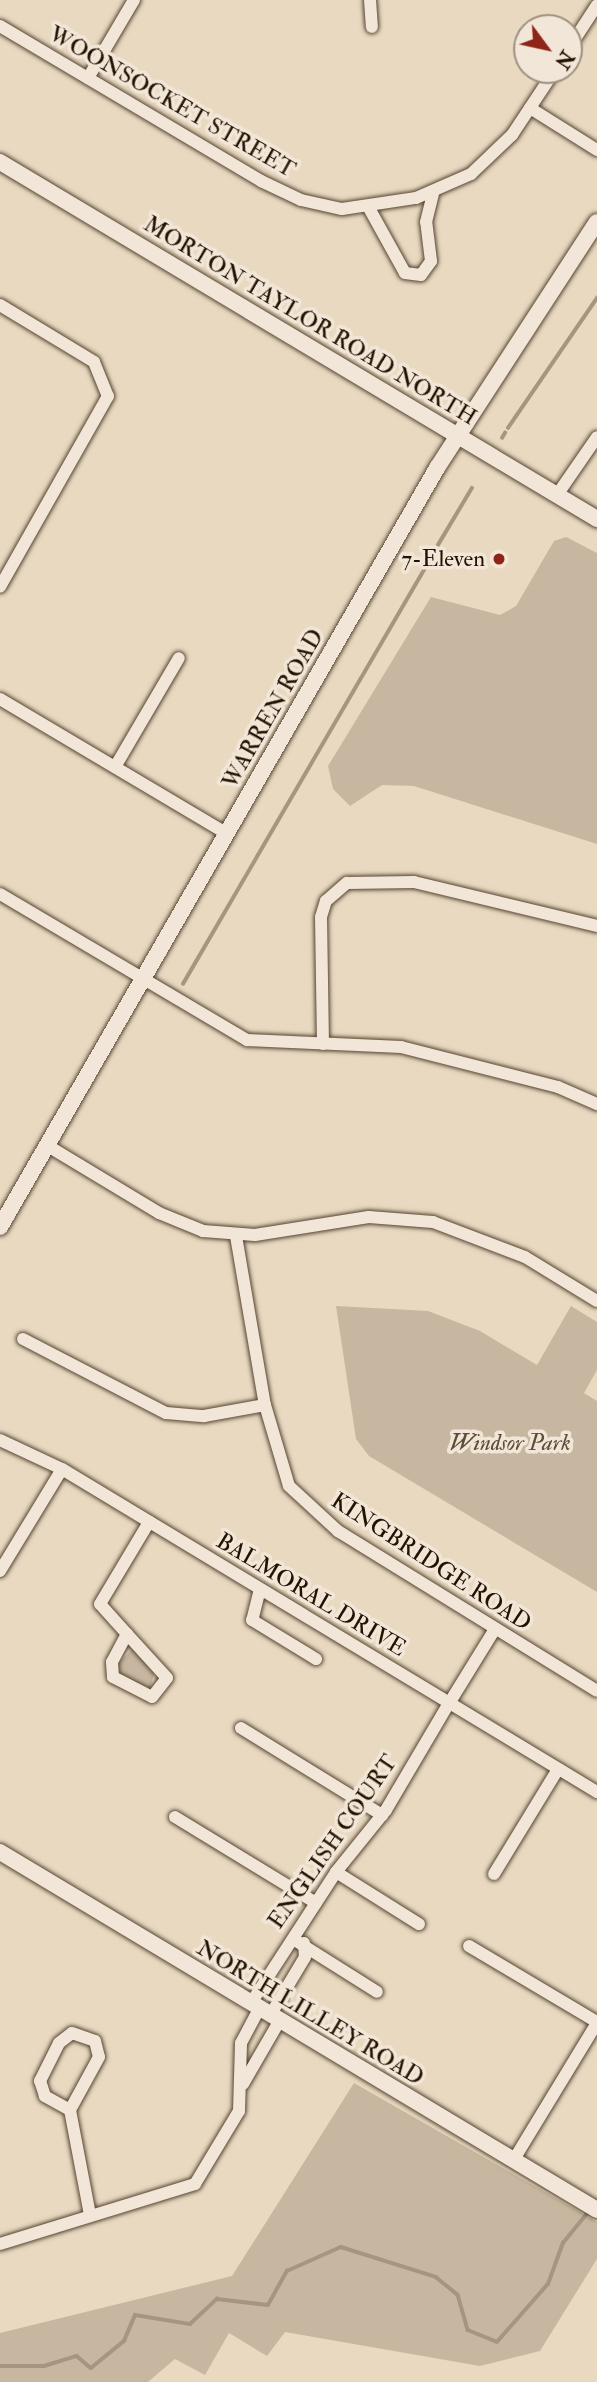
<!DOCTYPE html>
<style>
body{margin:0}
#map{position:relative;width:597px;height:2382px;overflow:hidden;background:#e9d9c1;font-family:"IM FELL Double Pica",serif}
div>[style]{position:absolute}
.green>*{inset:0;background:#c8b7a0}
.stream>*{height:3.5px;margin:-1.75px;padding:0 1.75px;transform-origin:1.75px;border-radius:1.75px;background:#a69580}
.roads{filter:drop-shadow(0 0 2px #554431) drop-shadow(0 0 2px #554431)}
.street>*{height:12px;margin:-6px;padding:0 6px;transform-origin:6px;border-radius:6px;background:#f1e6d7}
.secondary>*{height:16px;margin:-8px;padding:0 8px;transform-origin:8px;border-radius:8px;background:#f1e6d7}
.dots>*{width:19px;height:19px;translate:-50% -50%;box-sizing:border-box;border:4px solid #f1e6d7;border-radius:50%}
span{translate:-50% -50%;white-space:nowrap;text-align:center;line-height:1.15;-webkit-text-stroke:7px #f1e6d7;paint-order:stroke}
.street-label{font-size:23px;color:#241201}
.poi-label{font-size:23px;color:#241201}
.right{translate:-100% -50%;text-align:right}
.park-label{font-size:23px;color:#5d4c39;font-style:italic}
.north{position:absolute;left:513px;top:14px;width:70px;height:70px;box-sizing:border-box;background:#f1e6d7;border:2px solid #9f9181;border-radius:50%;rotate:123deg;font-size:19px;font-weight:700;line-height:28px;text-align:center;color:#241201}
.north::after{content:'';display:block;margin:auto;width:24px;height:32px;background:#8f2418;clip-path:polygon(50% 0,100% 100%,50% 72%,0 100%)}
</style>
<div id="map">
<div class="green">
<div style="clip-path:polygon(566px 537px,597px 553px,597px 844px,414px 786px,382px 785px,350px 806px,333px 789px,328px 766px,431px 597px,500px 615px,516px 606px,554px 541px)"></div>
<div style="clip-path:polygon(336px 1306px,428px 1311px,480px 1331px,537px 1365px,571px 1306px,597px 1322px,597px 1370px,584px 1393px,597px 1401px,597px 1592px,369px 1456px,356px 1439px)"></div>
<div style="clip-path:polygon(133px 1648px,154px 1673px,150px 1690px,119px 1675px,117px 1665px)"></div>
<div style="clip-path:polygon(354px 2083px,597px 2222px,597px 2259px,540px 2351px,480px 2366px,285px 2332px,267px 2356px,229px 2333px,205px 2375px,175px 2359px,148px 2382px,0 2382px,0 2333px,232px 2276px)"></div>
</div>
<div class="stream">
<div style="left:508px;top:428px;width:158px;rotate:-55.6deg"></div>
<div style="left:502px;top:438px;width:6px;rotate:-59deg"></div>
<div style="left:438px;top:545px;width:66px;rotate:-59.2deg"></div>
<div style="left:183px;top:984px;width:486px;rotate:-59.8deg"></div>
<div style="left:0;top:2366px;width:44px"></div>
<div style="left:44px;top:2366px;width:34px;rotate:-17deg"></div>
<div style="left:77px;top:2356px;width:18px;rotate:41deg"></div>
<div style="left:91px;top:2368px;width:43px;rotate:-39.3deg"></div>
<div style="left:124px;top:2341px;width:28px;rotate:-67deg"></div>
<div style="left:135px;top:2315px;width:56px;rotate:9.3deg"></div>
<div style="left:190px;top:2324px;width:37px;rotate:-43deg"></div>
<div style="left:217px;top:2299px;width:51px;rotate:6.7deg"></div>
<div style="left:268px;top:2305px;width:39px;rotate:-61deg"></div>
<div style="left:287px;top:2271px;width:59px;rotate:-24deg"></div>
<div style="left:341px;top:2247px;width:100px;rotate:17.5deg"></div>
<div style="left:436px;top:2277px;width:28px;rotate:39deg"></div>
<div style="left:458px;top:2295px;width:36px;rotate:74deg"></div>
<div style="left:468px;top:2330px;width:31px;rotate:22deg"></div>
<div style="left:497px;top:2342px;width:77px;rotate:-48.7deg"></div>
<div style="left:548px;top:2284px;width:44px;rotate:-69.9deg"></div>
<div style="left:563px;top:2243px;width:41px;rotate:-50.9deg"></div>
</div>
<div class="roads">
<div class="street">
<div style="left:370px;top:0;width:27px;rotate:86deg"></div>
<div style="left:0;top:26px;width:304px;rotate:30.7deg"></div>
<div style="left:261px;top:181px;width:44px;rotate:25.4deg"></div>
<div style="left:301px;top:200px;width:42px;rotate:12.4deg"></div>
<div style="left:342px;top:209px;width:75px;rotate:-8.5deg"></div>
<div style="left:416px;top:198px;width:60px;rotate:-23.6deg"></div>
<div style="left:471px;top:174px;width:57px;rotate:-43.6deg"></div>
<div style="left:512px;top:135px;width:78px;rotate:-56.5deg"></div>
<div style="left:569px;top:48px;width:51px;rotate:-56.9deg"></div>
<div style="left:88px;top:78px;width:91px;rotate:-59.5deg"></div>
<div style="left:530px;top:108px;width:79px;rotate:32.1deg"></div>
<div style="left:369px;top:208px;width:74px;rotate:61deg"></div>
<div style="left:405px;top:273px;width:16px;rotate:7deg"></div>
<div style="left:421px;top:275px;width:17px;rotate:-54deg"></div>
<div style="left:431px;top:261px;width:39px;rotate:-97deg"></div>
<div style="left:426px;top:222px;width:30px;rotate:-76deg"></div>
<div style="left:0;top:305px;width:110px;rotate:31.2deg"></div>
<div style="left:94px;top:362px;width:37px;rotate:68deg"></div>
<div style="left:108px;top:396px;width:219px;rotate:119.5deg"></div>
<div style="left:557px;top:495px;width:70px;rotate:-55.4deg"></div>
<div style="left:0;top:699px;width:264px;rotate:30.7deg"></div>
<div style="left:115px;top:767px;width:126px;rotate:-59.6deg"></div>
<div style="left:0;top:894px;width:287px;rotate:30.6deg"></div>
<div style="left:247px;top:1040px;width:154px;rotate:2.6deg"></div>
<div style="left:401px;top:1047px;width:162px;rotate:14.3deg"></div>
<div style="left:558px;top:1087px;width:43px;rotate:23.6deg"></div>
<div style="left:323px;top:1044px;width:127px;rotate:-90.9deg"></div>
<div style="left:321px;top:917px;width:17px;rotate:-73deg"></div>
<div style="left:326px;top:901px;width:28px;rotate:-41deg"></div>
<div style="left:347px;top:883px;width:67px;rotate:-0.9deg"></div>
<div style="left:414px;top:882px;width:188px;rotate:13.5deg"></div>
<div style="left:48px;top:1146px;width:130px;rotate:31.1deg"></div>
<div style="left:159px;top:1213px;width:48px;rotate:22.2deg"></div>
<div style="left:203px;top:1231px;width:52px;rotate:4.4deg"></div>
<div style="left:255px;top:1235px;width:115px;rotate:-9deg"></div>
<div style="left:369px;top:1217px;width:64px;rotate:4.5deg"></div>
<div style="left:433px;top:1222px;width:98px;rotate:20.8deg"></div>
<div style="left:525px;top:1257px;width:84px;rotate:31.4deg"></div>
<div style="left:236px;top:1236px;width:171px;rotate:80.3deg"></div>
<div style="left:265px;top:1405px;width:84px;rotate:73.5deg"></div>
<div style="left:289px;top:1486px;width:67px;rotate:42.6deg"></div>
<div style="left:338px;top:1531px;width:304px;rotate:31.7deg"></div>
<div style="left:23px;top:1339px;width:161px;rotate:27.4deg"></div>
<div style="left:166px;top:1413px;width:38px;rotate:5deg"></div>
<div style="left:204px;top:1416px;width:62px;rotate:-10.2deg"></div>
<div style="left:0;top:1440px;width:68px;rotate:25.1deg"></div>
<div style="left:62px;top:1469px;width:625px;rotate:31.12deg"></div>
<div style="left:0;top:1571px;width:119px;rotate:-58.7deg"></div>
<div style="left:260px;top:1589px;width:32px;rotate:104deg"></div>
<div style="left:252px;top:1620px;width:75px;rotate:31.4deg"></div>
<div style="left:127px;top:1634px;width:59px;rotate:47.7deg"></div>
<div style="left:167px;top:1678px;width:24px;rotate:128deg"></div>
<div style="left:152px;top:1697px;width:44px;rotate:-152.9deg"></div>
<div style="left:113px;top:1677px;width:15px;rotate:-94deg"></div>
<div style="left:112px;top:1662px;width:32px;rotate:-62deg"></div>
<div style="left:127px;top:1634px;width:40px;rotate:-132deg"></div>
<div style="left:100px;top:1604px;width:96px;rotate:-59.1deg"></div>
<div style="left:453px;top:1697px;width:80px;rotate:-58.3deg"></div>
<div style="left:241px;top:1728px;width:166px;rotate:31.7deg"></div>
<div style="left:175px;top:1817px;width:165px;rotate:31.4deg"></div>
<div style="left:336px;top:1872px;width:98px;rotate:32.1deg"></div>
<div style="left:494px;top:1874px;width:123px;rotate:-58.6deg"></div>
<div style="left:293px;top:1939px;width:99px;rotate:32.2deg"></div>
<div style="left:469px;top:1946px;width:149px;rotate:30.7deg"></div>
<div style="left:251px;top:2003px;width:156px;rotate:-57deg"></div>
<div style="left:336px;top:1872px;width:80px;rotate:-51.1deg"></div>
<div style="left:386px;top:1810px;width:124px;rotate:-59.5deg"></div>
<div style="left:271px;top:2014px;width:66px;rotate:-59.2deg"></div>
<div style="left:305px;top:1957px;width:14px;rotate:-94deg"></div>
<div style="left:72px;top:2033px;width:24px;rotate:19deg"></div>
<div style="left:95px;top:2041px;width:16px;rotate:76deg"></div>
<div style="left:99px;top:2057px;width:60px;rotate:118.7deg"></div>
<div style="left:70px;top:2110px;width:29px;rotate:-151deg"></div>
<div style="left:45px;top:2096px;width:16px;rotate:-108deg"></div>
<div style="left:40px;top:2081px;width:42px;rotate:-63.4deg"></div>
<div style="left:59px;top:2043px;width:16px;rotate:-38deg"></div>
<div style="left:243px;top:2084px;width:74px;rotate:-60deg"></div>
<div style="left:70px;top:2110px;width:107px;rotate:79.2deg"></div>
<div style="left:513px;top:2161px;width:162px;rotate:-58.7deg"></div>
<div style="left:0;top:2244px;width:204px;rotate:-17.1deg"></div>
<div style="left:195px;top:2184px;width:85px;rotate:-58.9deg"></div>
<div style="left:239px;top:2111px;width:68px;rotate:-88.3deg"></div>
<div style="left:241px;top:2043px;width:40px;rotate:-62deg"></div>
</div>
<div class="secondary">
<div style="left:0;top:162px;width:696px;rotate:30.88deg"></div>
<div style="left:0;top:1227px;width:876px;rotate:-60.07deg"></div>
<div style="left:437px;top:468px;width:293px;rotate:-57deg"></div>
<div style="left:0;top:1852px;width:696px;rotate:30.95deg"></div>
</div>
</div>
<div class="dots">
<div style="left:499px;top:559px;background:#8f2418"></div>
</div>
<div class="street-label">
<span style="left:172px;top:102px;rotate:30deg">WOONSOCKET STREET</span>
<span style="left:310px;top:321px;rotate:31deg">MORTON TAYLOR ROAD NORTH</span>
<span style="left:273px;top:709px;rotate:-60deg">WARREN ROAD</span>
<span style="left:431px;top:1562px;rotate:33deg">KINGBRIDGE ROAD</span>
<span style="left:311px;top:1595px;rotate:31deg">BALMORAL DRIVE</span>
<span style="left:333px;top:1842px;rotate:-55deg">ENGLISH COURT</span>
<span style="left:310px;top:2013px;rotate:31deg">NORTH LILLEY ROAD</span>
</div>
<div class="poi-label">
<span class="right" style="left:485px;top:559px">7-Eleven</span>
</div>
<div class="park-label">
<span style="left:510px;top:1443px">Windsor Park</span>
</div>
<div class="north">N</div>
</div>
